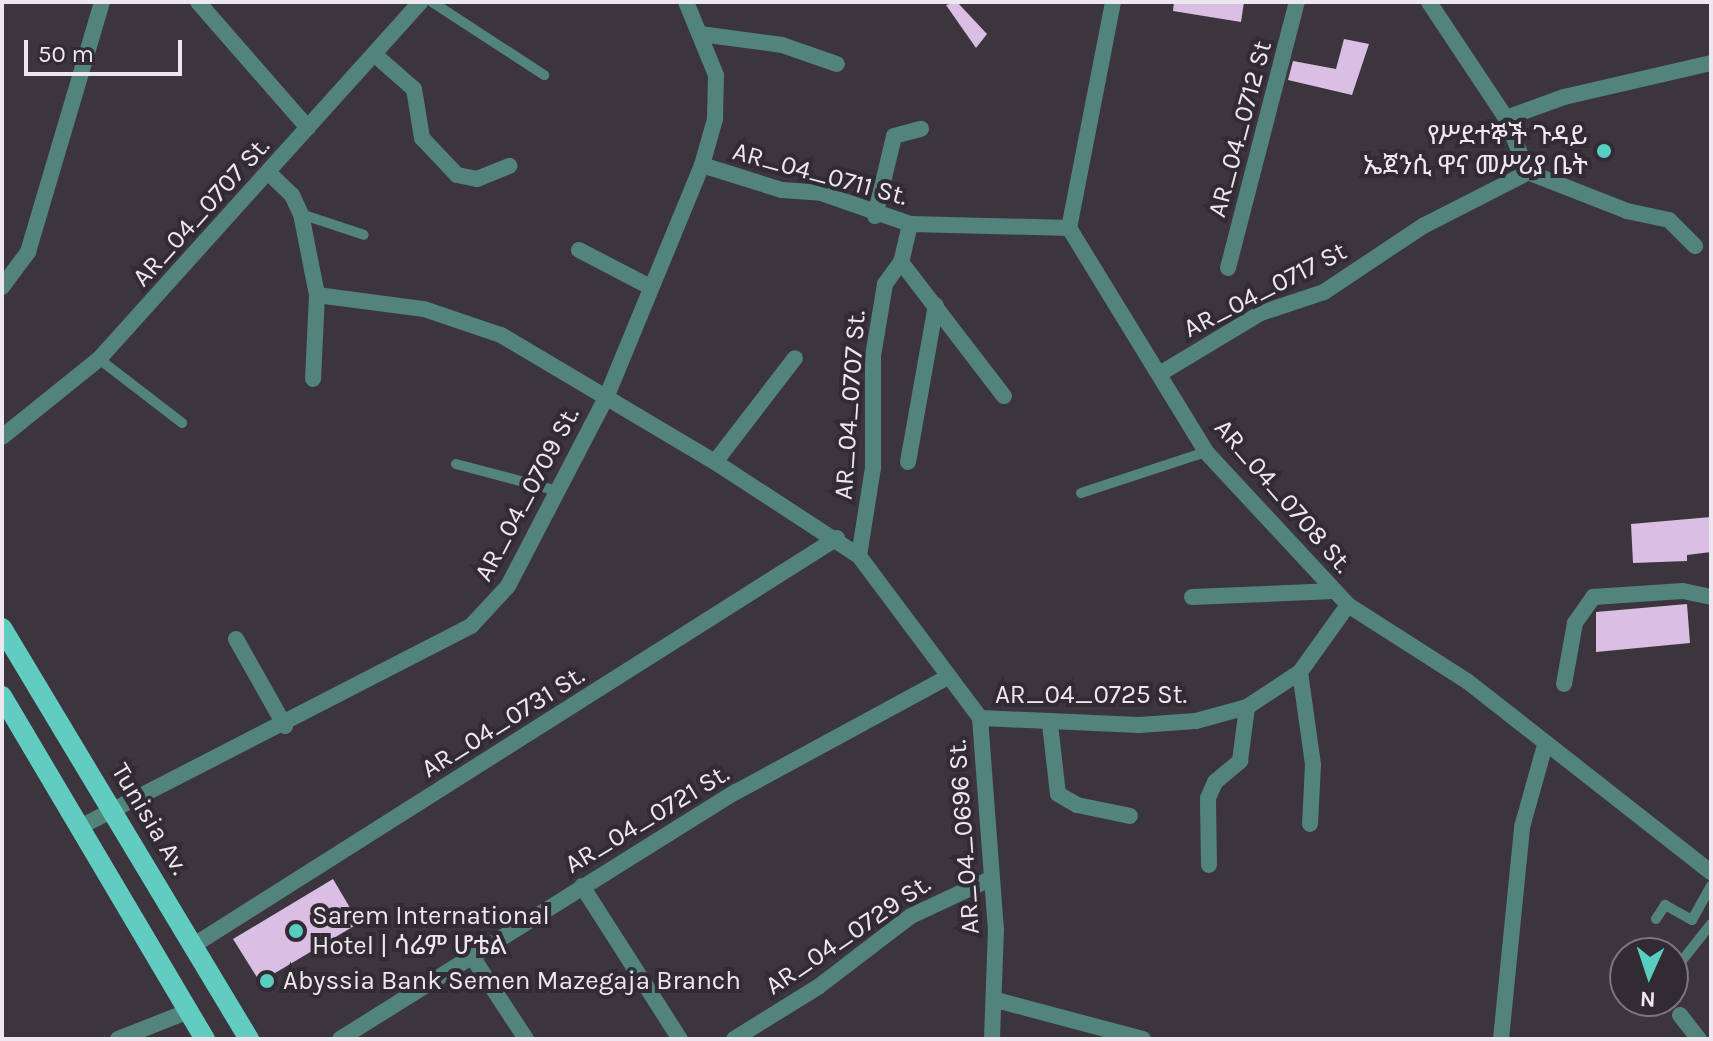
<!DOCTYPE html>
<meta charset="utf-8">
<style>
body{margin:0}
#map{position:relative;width:1713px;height:1041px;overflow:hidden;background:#3c353e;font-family:Karla,"Noto Sans Ethiopic",sans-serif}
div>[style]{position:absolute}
.building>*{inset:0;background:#dabee3}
.service>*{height:10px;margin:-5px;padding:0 5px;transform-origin:5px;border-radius:5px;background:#52837c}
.minor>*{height:16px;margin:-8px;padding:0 8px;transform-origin:8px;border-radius:8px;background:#52837c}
.tertiary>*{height:16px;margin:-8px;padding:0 8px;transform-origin:8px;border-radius:8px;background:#52837c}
.primary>*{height:20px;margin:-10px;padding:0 10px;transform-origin:10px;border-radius:10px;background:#60cdc0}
.dots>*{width:22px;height:22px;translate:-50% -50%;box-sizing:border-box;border:4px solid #322b34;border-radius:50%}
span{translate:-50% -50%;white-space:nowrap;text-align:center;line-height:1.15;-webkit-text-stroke:8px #322b34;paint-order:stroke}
.street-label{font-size:26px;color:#ece8ed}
.poi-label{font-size:26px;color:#ece8ed}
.right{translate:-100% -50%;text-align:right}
.left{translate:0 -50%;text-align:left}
.frame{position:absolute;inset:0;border:4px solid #ece8ed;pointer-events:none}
.north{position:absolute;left:1609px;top:937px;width:80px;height:80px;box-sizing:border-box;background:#322b34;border:2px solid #7c777e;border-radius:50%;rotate:183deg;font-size:22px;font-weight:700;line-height:32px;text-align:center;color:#ece8ed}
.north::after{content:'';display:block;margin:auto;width:28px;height:36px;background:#58cec0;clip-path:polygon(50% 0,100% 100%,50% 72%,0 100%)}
.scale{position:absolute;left:24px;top:40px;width:158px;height:36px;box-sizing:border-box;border:4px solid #ece8ed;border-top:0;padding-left:10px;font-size:24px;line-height:28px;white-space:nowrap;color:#ece8ed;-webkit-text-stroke:6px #322b34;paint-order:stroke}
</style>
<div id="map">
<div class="building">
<div style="clip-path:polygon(957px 2px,987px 34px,976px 48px,946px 5px)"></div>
<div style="clip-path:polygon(1174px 2px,1244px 2px,1241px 22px,1173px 11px)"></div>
<div style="clip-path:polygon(1344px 39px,1369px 44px,1352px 95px,1288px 80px,1293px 61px,1336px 69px)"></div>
<div style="clip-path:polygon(1711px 517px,1711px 552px,1687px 555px,1687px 561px,1633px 563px,1631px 524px)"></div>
<div style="clip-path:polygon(1687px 604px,1690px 643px,1596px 652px,1596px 612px)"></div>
<div style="clip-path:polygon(333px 879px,359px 923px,260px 982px,233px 939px)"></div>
</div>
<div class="service">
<div style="left:432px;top:2px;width:134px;rotate:33.1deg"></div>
<div style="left:301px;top:214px;width:66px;rotate:18.4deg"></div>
<div style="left:99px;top:359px;width:105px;rotate:37.6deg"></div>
<div style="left:456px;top:464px;width:106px;rotate:14.8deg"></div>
<div style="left:1081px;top:493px;width:132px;rotate:-18.2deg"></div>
<div style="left:1656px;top:919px;width:17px;rotate:-57deg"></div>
<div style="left:1665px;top:905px;width:31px;rotate:29deg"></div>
<div style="left:1692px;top:920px;width:39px;rotate:-61deg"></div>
<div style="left:1673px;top:972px;width:61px;rotate:-51.6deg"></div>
</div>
<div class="minor">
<div style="left:198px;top:2px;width:167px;rotate:48.9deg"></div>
<div style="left:1113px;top:2px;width:230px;rotate:101deg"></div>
<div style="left:1069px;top:228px;width:263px;rotate:58.5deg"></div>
<div style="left:1206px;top:452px;width:209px;rotate:47.1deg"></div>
<div style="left:1348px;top:605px;width:141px;rotate:32.6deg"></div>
<div style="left:1467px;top:681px;width:310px;rotate:38.1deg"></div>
<div style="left:700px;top:34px;width:83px;rotate:7.6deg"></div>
<div style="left:782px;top:45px;width:58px;rotate:19.1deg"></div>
<div style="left:374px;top:54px;width:53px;rotate:41.2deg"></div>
<div style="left:414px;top:89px;width:50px;rotate:80.7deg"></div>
<div style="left:422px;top:138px;width:51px;rotate:46.6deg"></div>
<div style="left:457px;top:175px;width:20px;rotate:11deg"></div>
<div style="left:477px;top:179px;width:35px;rotate:-22deg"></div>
<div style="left:1506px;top:118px;width:62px;rotate:-19.9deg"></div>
<div style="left:1564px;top:97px;width:151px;rotate:-13deg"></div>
<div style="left:702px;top:165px;width:84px;rotate:17.4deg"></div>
<div style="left:782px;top:190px;width:39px;rotate:4deg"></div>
<div style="left:821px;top:193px;width:94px;rotate:19.2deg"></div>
<div style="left:910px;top:224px;width:159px;rotate:1.4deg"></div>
<div style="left:1525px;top:171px;width:110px;rotate:21.4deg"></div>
<div style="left:1627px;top:211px;width:43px;rotate:12.1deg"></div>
<div style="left:1669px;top:220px;width:37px;rotate:45deg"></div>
<div style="left:269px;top:173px;width:32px;rotate:44deg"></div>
<div style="left:292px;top:195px;width:21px;rotate:65deg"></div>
<div style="left:301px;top:214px;width:83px;rotate:78.8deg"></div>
<div style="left:317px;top:295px;width:84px;rotate:92.7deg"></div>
<div style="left:875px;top:216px;width:82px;rotate:-76.6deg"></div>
<div style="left:894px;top:136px;width:28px;rotate:-15deg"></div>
<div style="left:910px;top:224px;width:39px;rotate:103deg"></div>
<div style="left:901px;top:262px;width:169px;rotate:52.5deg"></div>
<div style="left:579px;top:250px;width:80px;rotate:27.5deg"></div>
<div style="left:1228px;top:268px;width:275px;rotate:-75.5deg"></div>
<div style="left:2px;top:287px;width:44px;rotate:-53.4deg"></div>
<div style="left:28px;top:252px;width:261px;rotate:-73.5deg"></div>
<div style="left:317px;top:295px;width:108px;rotate:7.5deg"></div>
<div style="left:424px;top:309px;width:81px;rotate:18.7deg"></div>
<div style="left:501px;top:335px;width:249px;rotate:30.7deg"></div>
<div style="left:715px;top:462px;width:172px;rotate:33.1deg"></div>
<div style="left:859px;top:556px;width:202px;rotate:53.2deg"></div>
<div style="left:980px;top:718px;width:212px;rotate:85.7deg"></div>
<div style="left:996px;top:929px;width:110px;rotate:92.1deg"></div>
<div style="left:1161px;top:373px;width:117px;rotate:-31deg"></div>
<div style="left:1261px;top:313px;width:66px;rotate:-18.4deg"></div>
<div style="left:1324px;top:292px;width:119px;rotate:-33.7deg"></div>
<div style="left:1423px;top:226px;width:112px;rotate:-27deg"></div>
<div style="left:1523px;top:175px;width:9px;rotate:-77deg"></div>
<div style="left:1525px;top:166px;width:52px;rotate:-111.6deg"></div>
<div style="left:1506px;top:118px;width:139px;rotate:-123.6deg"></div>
<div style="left:715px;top:462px;width:131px;rotate:-52.4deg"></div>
<div style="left:908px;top:462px;width:159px;rotate:-79.9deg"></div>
<div style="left:859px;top:556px;width:89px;rotate:-81deg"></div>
<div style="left:873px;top:468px;width:112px;rotate:-90deg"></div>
<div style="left:873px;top:356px;width:73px;rotate:-80.5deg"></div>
<div style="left:885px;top:284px;width:27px;rotate:-54deg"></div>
<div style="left:1192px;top:597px;width:142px;rotate:-2.4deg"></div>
<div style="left:236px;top:639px;width:100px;rotate:60.6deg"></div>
<div style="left:1300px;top:672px;width:94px;rotate:82deg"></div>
<div style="left:1313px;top:765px;width:59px;rotate:92.9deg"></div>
<div style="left:1564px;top:684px;width:62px;rotate:-79.8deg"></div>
<div style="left:1575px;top:623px;width:32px;rotate:-55deg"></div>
<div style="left:1593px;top:597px;width:90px;rotate:-3.8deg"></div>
<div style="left:1683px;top:591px;width:29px;rotate:12deg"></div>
<div style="left:980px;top:718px;width:159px;rotate:2.5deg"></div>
<div style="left:1139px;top:725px;width:57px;rotate:-4deg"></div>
<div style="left:1196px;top:721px;width:53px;rotate:-15.4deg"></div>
<div style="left:1247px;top:707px;width:64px;rotate:-33.4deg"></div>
<div style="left:1300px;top:672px;width:82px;rotate:-54.4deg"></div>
<div style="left:1050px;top:724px;width:70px;rotate:83.5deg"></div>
<div style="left:1058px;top:794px;width:22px;rotate:30deg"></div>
<div style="left:1077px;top:805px;width:54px;rotate:11.7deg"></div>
<div style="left:78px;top:828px;width:442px;rotate:-27.2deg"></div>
<div style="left:471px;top:626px;width:54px;rotate:-47.2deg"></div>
<div style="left:508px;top:586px;width:212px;rotate:-62.5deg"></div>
<div style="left:606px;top:398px;width:252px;rotate:-67.6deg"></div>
<div style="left:702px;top:165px;width:48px;rotate:-74.2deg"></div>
<div style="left:715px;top:119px;width:44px;rotate:-88.7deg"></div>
<div style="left:716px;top:75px;width:79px;rotate:-112.3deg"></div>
<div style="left:1209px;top:865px;width:67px;rotate:-90.9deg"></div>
<div style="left:1208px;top:798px;width:17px;rotate:-66deg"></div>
<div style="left:1215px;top:782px;width:33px;rotate:-40deg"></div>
<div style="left:1240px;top:761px;width:54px;rotate:-82.6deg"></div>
<div style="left:582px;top:886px;width:182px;rotate:57.4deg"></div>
<div style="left:194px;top:945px;width:761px;rotate:-32.33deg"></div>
<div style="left:473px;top:958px;width:97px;rotate:56.8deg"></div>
<div style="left:996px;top:1000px;width:152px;rotate:14.9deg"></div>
<div style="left:1680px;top:1015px;width:31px;rotate:52deg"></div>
<div style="left:118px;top:1039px;width:76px;rotate:-21.5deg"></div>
<div style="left:340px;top:1039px;width:467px;rotate:-32deg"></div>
<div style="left:736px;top:792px;width:239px;rotate:-28.5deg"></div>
<div style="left:734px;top:1039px;width:99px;rotate:-31.8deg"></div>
<div style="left:818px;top:987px;width:117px;rotate:-37.4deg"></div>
<div style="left:911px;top:916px;width:89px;rotate:-25.1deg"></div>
<div style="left:1501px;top:1039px;width:213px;rotate:-84.3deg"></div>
<div style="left:1522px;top:827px;width:85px;rotate:-74.3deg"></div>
</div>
<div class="tertiary">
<div style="left:2px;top:437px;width:124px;rotate:-38.8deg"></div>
<div style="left:99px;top:359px;width:481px;rotate:-48deg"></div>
</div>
<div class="primary">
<div style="left:2px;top:628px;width:480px;rotate:59deg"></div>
<div style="left:2px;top:696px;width:399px;rotate:59.4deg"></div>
</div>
<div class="dots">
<div style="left:1604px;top:151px;background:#58cec0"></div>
<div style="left:296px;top:931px;background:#58cec0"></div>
<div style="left:267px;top:981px;background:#58cec0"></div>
</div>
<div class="street-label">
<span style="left:1240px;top:129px;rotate:-75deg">AR_04_0712 St</span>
<span style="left:820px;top:174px;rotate:15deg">AR_04_0711 St.</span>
<span style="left:201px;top:212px;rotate:-48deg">AR_04_0707 St.</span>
<span style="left:1265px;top:290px;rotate:-27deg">AR_04_0717 St</span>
<span style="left:850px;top:405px;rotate:-86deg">AR_04_0707 St.</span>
<span style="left:527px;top:494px;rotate:-62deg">AR_04_0709 St.</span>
<span style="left:1283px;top:496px;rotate:49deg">AR_04_0708 St.</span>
<span style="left:1091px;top:695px">AR_04_0725 St.</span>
<span style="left:503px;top:722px;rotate:-32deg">AR_04_0731 St.</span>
<span style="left:150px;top:819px;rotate:59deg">Tunisia Av.</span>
<span style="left:647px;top:819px;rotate:-31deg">AR_04_0721 St.</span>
<span style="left:964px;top:837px;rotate:-94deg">AR_04_0696 St.</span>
<span style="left:848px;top:935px;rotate:-34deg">AR_04_0729 St.</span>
</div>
<div class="poi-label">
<span class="right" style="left:1588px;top:151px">የሥደተኞች ጉዳይ<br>ኤጀንሲ ዋና መሥሪያ ቤት</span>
<span class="left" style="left:312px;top:931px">Sarem International<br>Hotel | ሳሬም ሆቴል</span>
<span class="left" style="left:283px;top:981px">Abyssia Bank Semen Mazegaja Branch</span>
</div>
<div class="frame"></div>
<div class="north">N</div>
<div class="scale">50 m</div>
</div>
